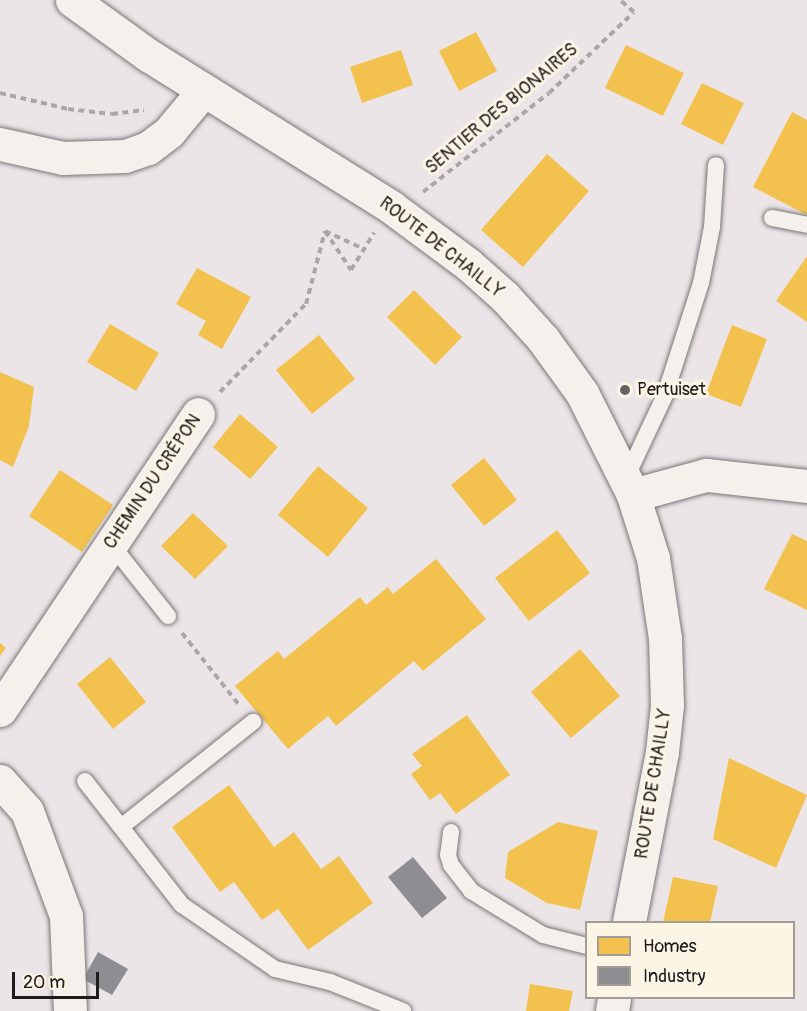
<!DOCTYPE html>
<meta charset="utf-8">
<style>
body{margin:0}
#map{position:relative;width:807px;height:1011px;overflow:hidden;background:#ebe5e7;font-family:Pangolin,sans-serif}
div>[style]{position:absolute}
.homes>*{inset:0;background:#f2c14e}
.industry>*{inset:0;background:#8d8d92}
.path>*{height:4px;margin-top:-2px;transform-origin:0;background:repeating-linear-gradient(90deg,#aaa7a5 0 6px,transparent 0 10.5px)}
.roads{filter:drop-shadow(0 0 2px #797677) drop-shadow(0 0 2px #797677)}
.service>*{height:16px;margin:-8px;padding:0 8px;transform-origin:8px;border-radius:8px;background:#f4f0eb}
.minor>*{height:33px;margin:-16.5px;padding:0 16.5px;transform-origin:16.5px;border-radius:16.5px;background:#f4f0eb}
.secondary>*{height:33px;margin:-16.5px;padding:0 16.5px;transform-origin:16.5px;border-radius:16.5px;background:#f4f0eb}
.dots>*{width:16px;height:16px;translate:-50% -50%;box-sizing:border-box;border:3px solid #fcf5e5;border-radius:50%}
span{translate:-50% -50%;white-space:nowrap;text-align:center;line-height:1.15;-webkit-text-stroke:6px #fcf5e5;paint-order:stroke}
.street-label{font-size:18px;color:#1c1c1c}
.poi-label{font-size:18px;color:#1c1c1c}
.left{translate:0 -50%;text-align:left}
.legend{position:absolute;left:585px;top:921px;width:210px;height:78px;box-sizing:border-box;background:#fcf5e5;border:2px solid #a29e95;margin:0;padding:8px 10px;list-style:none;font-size:18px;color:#1c1c1c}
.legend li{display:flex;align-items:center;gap:12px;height:30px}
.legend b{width:30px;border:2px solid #a29e95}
.scale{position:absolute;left:12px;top:972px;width:87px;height:27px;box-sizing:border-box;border:3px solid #1c1c1c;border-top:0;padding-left:8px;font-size:18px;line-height:21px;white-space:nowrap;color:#1c1c1c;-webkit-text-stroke:4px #fcf5e5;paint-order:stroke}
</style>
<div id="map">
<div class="homes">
<div style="clip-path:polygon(476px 32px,497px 71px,459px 91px,439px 51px)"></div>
<div style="clip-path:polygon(626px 45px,684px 73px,663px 116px,605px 88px)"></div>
<div style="clip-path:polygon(401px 50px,413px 85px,362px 103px,350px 67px)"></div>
<div style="clip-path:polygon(702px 83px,744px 103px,723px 145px,681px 124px)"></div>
<div style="clip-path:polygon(792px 112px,807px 120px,807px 215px,753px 187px)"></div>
<div style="clip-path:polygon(547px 154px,589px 191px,523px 267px,481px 230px)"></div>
<div style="clip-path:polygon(807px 256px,807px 322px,776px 301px)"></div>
<div style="clip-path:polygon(197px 268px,251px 297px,222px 349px,198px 335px,206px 321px,176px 304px)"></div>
<div style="clip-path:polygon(414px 290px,462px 337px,435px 365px,387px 317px)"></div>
<div style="clip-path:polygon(110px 324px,159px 353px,136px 391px,87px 362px)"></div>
<div style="clip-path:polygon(732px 325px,767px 339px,741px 407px,706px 394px)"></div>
<div style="clip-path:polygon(319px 335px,355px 379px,312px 414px,276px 370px)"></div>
<div style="clip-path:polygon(0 372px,34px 387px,29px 426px,13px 467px,0 460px)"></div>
<div style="clip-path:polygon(240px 414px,278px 447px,250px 479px,213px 447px)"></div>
<div style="clip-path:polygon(484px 458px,517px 500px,484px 526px,451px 485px)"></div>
<div style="clip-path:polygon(318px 466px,368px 508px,328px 557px,278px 515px)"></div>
<div style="clip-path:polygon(60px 470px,113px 505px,82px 552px,29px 516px)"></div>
<div style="clip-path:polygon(193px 513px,228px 546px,195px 579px,161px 546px)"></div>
<div style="clip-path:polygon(557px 530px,590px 573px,529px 621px,495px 578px)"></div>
<div style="clip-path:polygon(792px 534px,807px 541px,807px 610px,764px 589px)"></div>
<div style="clip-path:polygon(436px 559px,486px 619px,423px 671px,414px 661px,336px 726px,328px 716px,288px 749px,235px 686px,278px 651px,284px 659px,360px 597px,366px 605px,388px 587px,393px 594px)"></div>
<div style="clip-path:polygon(0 643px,6px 648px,0 656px)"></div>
<div style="clip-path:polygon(580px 649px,620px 696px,571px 738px,531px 692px)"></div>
<div style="clip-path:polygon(110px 657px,146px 702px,113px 729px,77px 684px)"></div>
<div style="clip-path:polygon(467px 715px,510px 775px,456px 814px,440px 793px,430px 800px,411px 774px,422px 766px,412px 754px)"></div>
<div style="clip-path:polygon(729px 758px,807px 795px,776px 868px,713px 839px)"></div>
<div style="clip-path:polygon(229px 785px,274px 847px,294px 832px,321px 869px,339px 856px,373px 903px,308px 950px,278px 909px,262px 920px,234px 882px,220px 892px,172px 827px)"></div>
<div style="clip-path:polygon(558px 822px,598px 831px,580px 910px,547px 903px,505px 878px,508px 852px)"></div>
<div style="clip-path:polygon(673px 877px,718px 886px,710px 922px,663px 922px)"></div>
<div style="clip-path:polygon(530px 984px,573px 991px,569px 1011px,526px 1011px)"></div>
</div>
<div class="industry">
<div style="clip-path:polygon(413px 857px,447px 898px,422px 918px,388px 877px)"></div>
<div style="clip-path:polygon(98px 952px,128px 969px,112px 995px,83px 979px)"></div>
</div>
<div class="path">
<div style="left:0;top:93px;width:70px;rotate:13.2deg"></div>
<div style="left:68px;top:109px;width:44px;rotate:6.5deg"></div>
<div style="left:112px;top:114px;width:32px;rotate:-7deg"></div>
<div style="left:423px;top:192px;width:160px;rotate:-38.2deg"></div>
<div style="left:549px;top:93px;width:117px;rotate:-43.6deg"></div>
<div style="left:634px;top:12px;width:18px;rotate:-139deg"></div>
<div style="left:325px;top:231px;width:43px;rotate:24.8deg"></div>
<div style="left:220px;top:392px;width:123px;rotate:-45.7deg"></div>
<div style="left:306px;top:304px;width:75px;rotate:-75.4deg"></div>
<div style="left:325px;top:231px;width:47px;rotate:56.3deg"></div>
<div style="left:351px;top:270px;width:44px;rotate:-58.1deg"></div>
<div style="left:182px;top:633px;width:92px;rotate:51.6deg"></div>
</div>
<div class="roads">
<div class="service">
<div style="left:772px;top:218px;width:36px;rotate:11deg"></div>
<div style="left:626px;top:478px;width:92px;rotate:-64.8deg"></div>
<div style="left:665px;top:395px;width:118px;rotate:-72.2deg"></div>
<div style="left:701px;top:283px;width:57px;rotate:-78.9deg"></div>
<div style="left:712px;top:227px;width:62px;rotate:-86.3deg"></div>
<div style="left:111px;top:544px;width:92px;rotate:51.6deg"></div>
<div style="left:85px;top:781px;width:157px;rotate:52deg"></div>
<div style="left:182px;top:905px;width:113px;rotate:34.5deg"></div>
<div style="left:275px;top:969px;width:57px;rotate:13.3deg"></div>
<div style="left:330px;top:982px;width:79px;rotate:21.7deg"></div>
<div style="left:121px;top:827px;width:169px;rotate:-38.5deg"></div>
<div style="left:451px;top:832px;width:23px;rotate:97deg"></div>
<div style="left:448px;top:855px;width:10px;rotate:73deg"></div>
<div style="left:451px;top:865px;width:33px;rotate:52deg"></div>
<div style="left:471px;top:891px;width:84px;rotate:31.4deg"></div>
<div style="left:543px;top:935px;width:44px;rotate:14.3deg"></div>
</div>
<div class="minor">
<div style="left:0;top:144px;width:65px;rotate:12.5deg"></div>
<div style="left:63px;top:158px;width:62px;rotate:-1.8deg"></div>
<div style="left:125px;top:156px;width:24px;rotate:-19deg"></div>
<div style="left:148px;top:148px;width:26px;rotate:-37deg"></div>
<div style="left:169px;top:132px;width:53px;rotate:-50.3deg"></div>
<div style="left:633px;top:495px;width:76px;rotate:-15.3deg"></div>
<div style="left:706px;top:475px;width:102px;rotate:6.2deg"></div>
<div style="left:0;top:710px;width:356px;rotate:-56.2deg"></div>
<div style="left:0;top:781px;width:40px;rotate:48deg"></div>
<div style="left:27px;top:811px;width:112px;rotate:69.6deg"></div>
<div style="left:66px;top:916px;width:95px;rotate:87.6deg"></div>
</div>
<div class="secondary">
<div style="left:72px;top:0;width:94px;rotate:35.9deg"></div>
<div style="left:148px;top:55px;width:287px;rotate:32deg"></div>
<div style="left:391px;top:207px;width:97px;rotate:36.6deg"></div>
<div style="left:469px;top:265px;width:48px;rotate:41.6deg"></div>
<div style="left:505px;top:297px;width:57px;rotate:47.9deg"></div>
<div style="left:543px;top:339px;width:67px;rotate:54.2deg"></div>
<div style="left:582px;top:393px;width:114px;rotate:63.4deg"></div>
<div style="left:633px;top:495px;width:66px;rotate:72.4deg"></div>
<div style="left:653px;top:558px;width:81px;rotate:81.5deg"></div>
<div style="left:665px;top:638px;width:67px;rotate:88.3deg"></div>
<div style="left:667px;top:705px;width:47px;rotate:96.1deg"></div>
<div style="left:662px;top:752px;width:173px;rotate:101deg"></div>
<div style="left:612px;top:1011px;width:13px;rotate:-81deg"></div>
</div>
</div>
<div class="dots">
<div style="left:625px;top:390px;background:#646263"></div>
</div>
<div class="street-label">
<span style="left:502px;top:109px;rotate:-40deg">SENTIER DES BIONAIRES</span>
<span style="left:441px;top:248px;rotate:38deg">ROUTE DE CHAILLY</span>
<span style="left:153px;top:482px;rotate:-56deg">CHEMIN DU CRÉPON</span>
<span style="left:654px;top:784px;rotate:-81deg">ROUTE DE CHAILLY</span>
</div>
<div class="poi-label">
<span class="left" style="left:637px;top:390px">Pertuiset</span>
</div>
<ul class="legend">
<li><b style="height:16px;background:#f2c14e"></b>Homes</li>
<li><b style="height:16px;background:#8d8d92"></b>Industry</li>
</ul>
<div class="scale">20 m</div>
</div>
